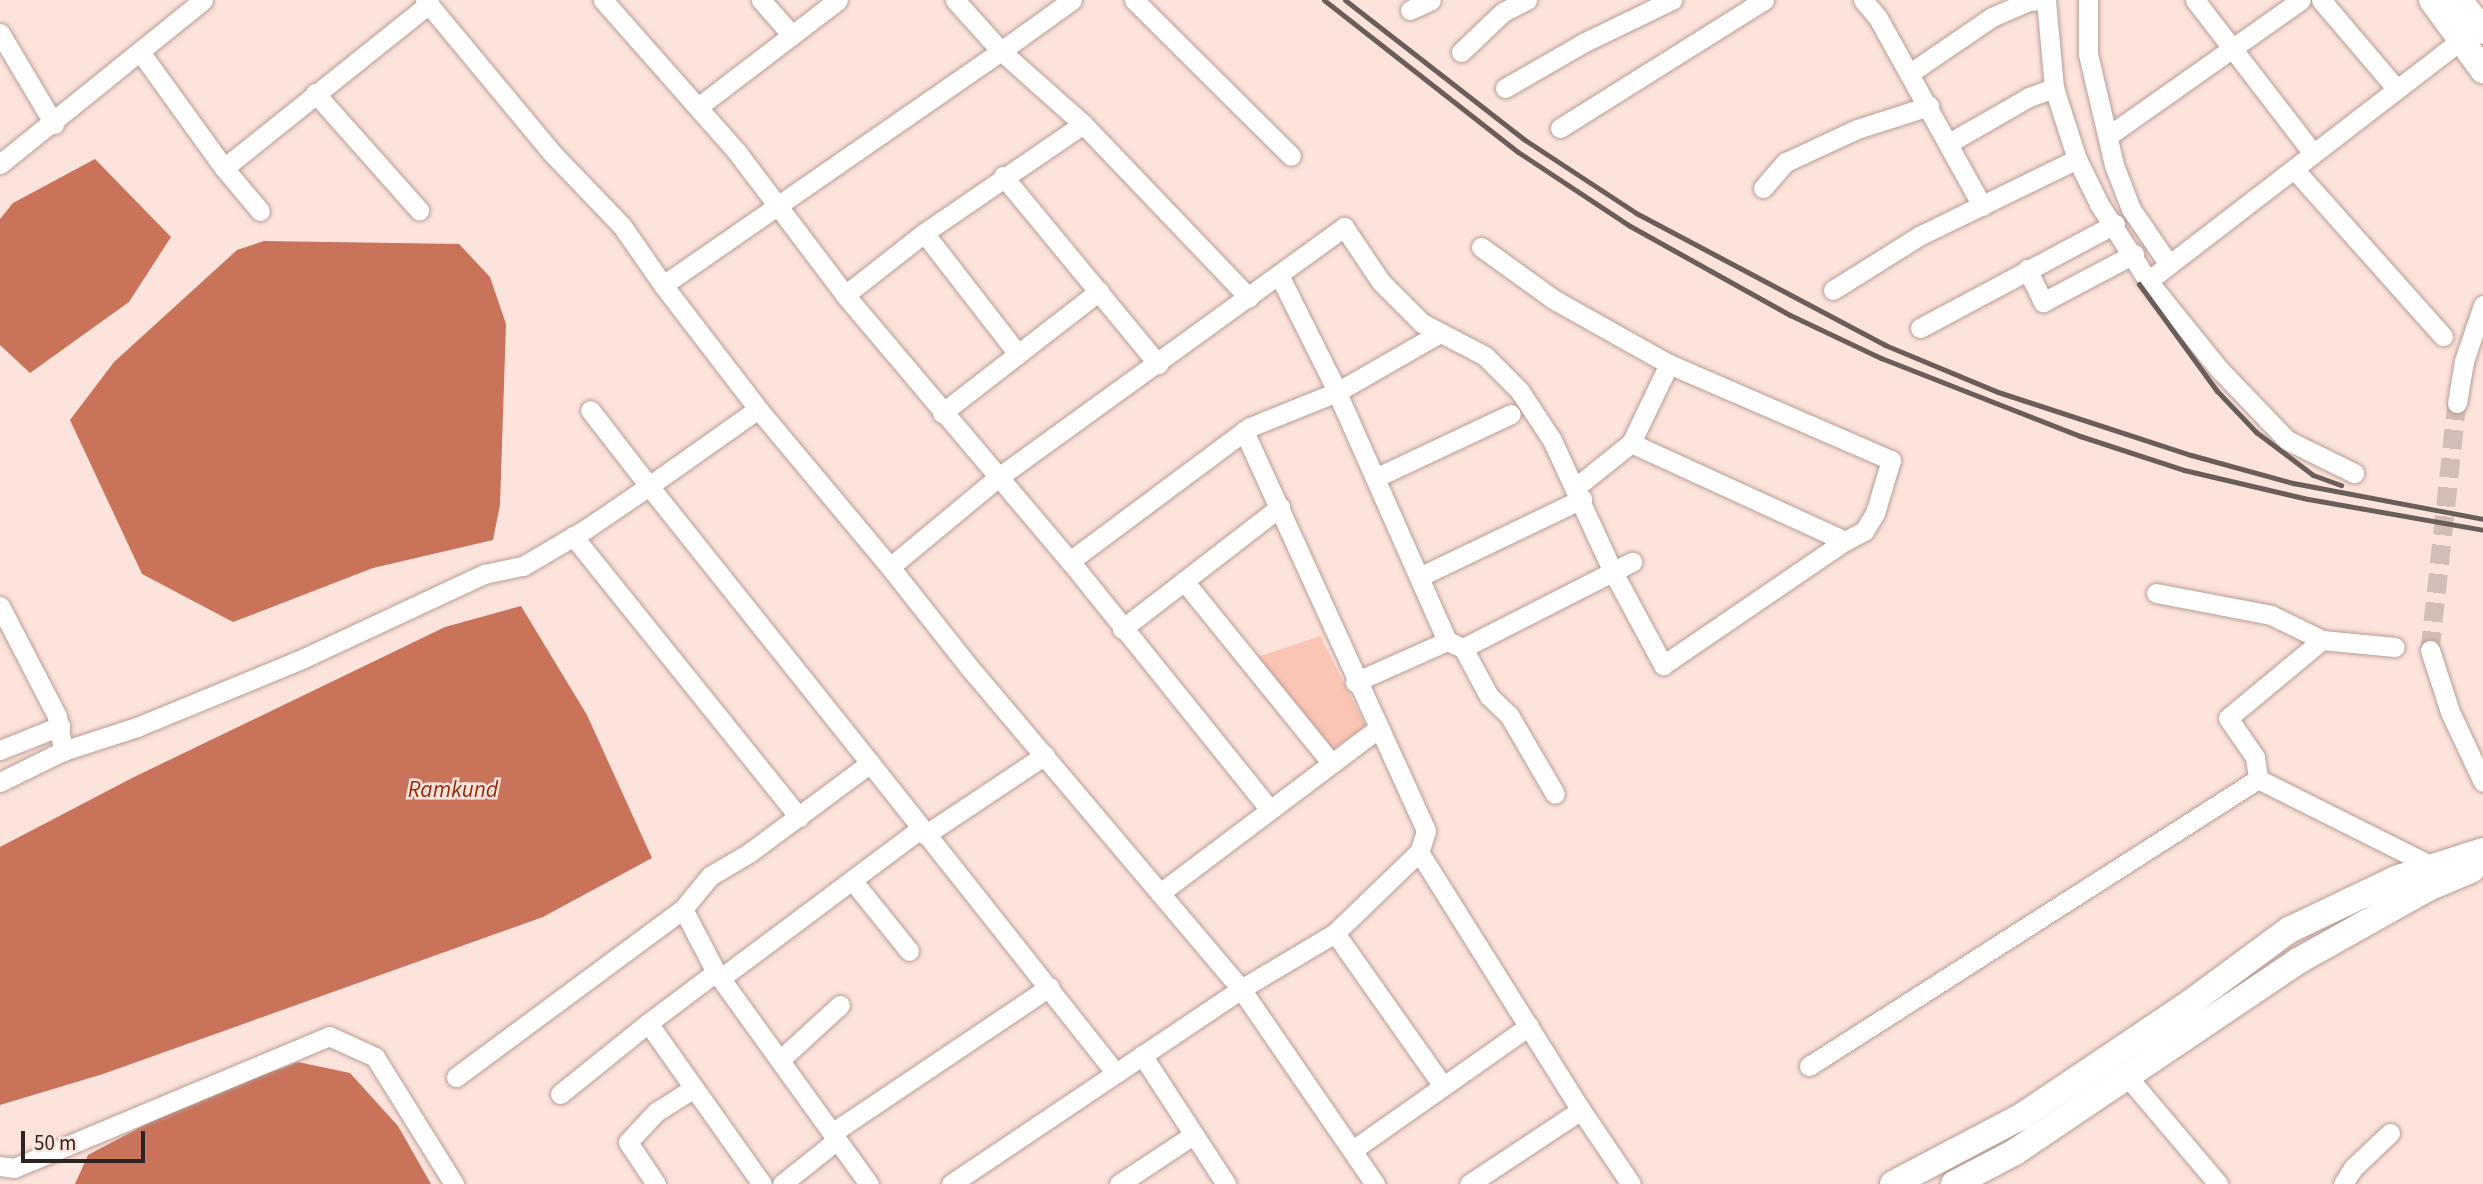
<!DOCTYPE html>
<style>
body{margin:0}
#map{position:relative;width:2483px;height:1184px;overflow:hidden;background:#fce4dd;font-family:"Source Sans 3",sans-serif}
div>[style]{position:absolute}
.green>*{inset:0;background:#fbc5b5}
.water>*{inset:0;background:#c8735a}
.street-tunnel>*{height:19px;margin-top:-9.5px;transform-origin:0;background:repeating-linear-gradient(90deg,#d3bdb7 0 19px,transparent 0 29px)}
.roads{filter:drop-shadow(0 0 2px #b99d95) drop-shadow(0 0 2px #b99d95)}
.street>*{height:19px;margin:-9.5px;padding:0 9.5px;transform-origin:9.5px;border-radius:9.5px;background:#fff}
.secondary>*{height:26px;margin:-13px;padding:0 13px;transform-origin:13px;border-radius:13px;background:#fff}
.rail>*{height:5px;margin:-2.5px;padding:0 2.5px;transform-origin:2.5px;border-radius:2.5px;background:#6b5d59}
span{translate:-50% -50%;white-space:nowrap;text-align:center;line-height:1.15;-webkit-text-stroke:5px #fce4dd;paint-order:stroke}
.water-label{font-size:23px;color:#932d09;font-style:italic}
.scale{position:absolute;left:21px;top:1131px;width:124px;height:32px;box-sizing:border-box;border:4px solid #2d2320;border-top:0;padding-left:9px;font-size:21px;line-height:24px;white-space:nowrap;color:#2d2320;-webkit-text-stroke:5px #fce4dd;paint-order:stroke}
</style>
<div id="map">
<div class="green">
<div style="clip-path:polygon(1320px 636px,1366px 726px,1333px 749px,1258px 657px)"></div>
</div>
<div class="water">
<div style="clip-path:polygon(95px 159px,171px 237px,129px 302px,30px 373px,0 345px,0 219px,13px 203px)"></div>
<div style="clip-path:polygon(264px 241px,459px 244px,490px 277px,506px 324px,500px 505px,493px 540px,373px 568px,233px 622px,142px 574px,70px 420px,114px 362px,237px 250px)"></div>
<div style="clip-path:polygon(521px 606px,587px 715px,652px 858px,543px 917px,103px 1074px,0 1105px,0 847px,132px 778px,445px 627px)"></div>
<div style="clip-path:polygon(298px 1062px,350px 1073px,398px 1126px,431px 1184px,75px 1184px,88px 1155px,180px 1106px)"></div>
</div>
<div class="street-tunnel">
<div style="left:2430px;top:650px;width:248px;rotate:-83.8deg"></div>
</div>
<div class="roads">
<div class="street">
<div style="left:425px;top:0;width:199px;rotate:50.3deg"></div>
<div style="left:552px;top:153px;width:101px;rotate:46.2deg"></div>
<div style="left:622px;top:226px;width:72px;rotate:55.2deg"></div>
<div style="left:603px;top:0;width:203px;rotate:48.6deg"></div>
<div style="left:737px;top:152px;width:179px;rotate:52.9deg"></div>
<div style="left:845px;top:295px;width:348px;rotate:49.8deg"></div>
<div style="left:1070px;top:561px;width:319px;rotate:51.2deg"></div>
<div style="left:761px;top:0;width:45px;rotate:48.6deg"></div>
<div style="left:955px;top:0;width:69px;rotate:48deg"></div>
<div style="left:1001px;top:51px;width:411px;rotate:145.3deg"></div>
<div style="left:663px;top:285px;width:156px;rotate:52.5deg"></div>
<div style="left:758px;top:409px;width:206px;rotate:50.1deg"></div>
<div style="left:890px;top:567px;width:138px;rotate:-39.7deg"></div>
<div style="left:996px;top:479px;width:430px;rotate:-35.9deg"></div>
<div style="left:1344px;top:227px;width:66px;rotate:56.1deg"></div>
<div style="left:1381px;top:282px;width:58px;rotate:45deg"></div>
<div style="left:1422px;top:323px;width:71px;rotate:27.6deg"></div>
<div style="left:1485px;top:356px;width:48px;rotate:45deg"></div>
<div style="left:1519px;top:390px;width:60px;rotate:56.6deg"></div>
<div style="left:1552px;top:440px;width:145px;rotate:65.2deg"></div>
<div style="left:1613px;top:572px;width:106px;rotate:61.7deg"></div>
<div style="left:1663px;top:665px;width:220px;rotate:-34.3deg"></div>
<div style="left:1845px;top:541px;width:235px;rotate:-155.4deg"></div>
<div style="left:1631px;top:443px;width:70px;rotate:141.3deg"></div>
<div style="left:1072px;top:0;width:87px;rotate:144.3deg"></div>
<div style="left:1001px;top:51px;width:110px;rotate:41.7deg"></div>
<div style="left:1083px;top:124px;width:240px;rotate:46.3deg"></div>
<div style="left:1134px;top:0;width:221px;rotate:44.8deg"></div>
<div style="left:1863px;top:0;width:23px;rotate:50deg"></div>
<div style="left:1878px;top:18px;width:215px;rotate:61deg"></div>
<div style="left:2046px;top:0;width:88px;rotate:84.8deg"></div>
<div style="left:2054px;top:88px;width:75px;rotate:72.1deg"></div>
<div style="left:2077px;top:159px;width:50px;rotate:63.9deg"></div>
<div style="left:2099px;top:204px;width:91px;rotate:57.5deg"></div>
<div style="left:2148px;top:281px;width:113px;rotate:51.1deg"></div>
<div style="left:2219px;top:369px;width:98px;rotate:46.2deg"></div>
<div style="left:2287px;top:440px;width:75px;rotate:26.2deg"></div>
<div style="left:2088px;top:0;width:54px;rotate:90deg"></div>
<div style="left:2088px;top:54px;width:114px;rotate:76.8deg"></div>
<div style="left:2114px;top:165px;width:47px;rotate:68.9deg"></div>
<div style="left:2131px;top:209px;width:65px;rotate:55.6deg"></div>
<div style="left:2195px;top:0;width:192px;rotate:52.4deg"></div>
<div style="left:2321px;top:0;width:114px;rotate:49.6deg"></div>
<div style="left:1410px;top:10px;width:23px;rotate:-25deg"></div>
<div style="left:0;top:33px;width:106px;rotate:59.3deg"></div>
<div style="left:1461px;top:52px;width:58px;rotate:-43.6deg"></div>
<div style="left:1503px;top:12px;width:27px;rotate:-27deg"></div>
<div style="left:141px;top:53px;width:142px;rotate:54.2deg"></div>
<div style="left:224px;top:168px;width:263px;rotate:-38.7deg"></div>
<div style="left:1910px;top:73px;width:99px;rotate:-34.3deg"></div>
<div style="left:1992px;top:17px;width:40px;rotate:-23.4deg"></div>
<div style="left:2029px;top:1px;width:15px;rotate:-4deg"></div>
<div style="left:1505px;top:88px;width:92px;rotate:-29.9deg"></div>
<div style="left:1585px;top:42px;width:97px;rotate:-25.8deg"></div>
<div style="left:315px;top:93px;width:157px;rotate:48.4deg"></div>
<div style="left:698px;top:107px;width:176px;rotate:-37.4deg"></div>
<div style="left:1560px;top:128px;width:241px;rotate:-32.1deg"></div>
<div style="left:2108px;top:136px;width:236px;rotate:-35.2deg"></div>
<div style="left:1949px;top:143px;width:92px;rotate:-29.9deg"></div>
<div style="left:2029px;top:97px;width:27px;rotate:-20deg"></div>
<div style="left:0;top:164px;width:261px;rotate:-38.9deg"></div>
<div style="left:224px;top:168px;width:56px;rotate:50.1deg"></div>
<div style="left:2294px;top:169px;width:224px;rotate:48.3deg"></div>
<div style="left:1003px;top:176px;width:244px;rotate:50.5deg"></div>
<div style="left:1763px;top:188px;width:35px;rotate:-49deg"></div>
<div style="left:1786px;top:162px;width:78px;rotate:-24.9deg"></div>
<div style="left:1857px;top:129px;width:76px;rotate:-17.7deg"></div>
<div style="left:1481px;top:247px;width:89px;rotate:35.8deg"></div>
<div style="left:1553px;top:299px;width:133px;rotate:29.3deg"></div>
<div style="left:1669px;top:364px;width:242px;rotate:23.4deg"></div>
<div style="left:1891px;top:460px;width:55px;rotate:106.8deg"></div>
<div style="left:1875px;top:513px;width:21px;rotate:121deg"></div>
<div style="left:1864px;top:531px;width:21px;rotate:152deg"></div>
<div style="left:2027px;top:269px;width:37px;rotate:64deg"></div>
<div style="left:2043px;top:302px;width:103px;rotate:-27.8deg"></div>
<div style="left:1279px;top:275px;width:116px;rotate:63.4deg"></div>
<div style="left:1331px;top:379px;width:287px;rotate:66.1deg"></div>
<div style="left:1447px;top:641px;width:17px;rotate:24deg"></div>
<div style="left:1463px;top:648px;width:190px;rotate:-27deg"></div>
<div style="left:2148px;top:281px;width:395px;rotate:-37.6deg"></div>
<div style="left:1833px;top:290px;width:102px;rotate:-32.1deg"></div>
<div style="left:1919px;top:236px;width:176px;rotate:-26deg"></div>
<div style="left:845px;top:295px;width:100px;rotate:-38.1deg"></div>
<div style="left:1920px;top:328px;width:221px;rotate:-28.1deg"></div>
<div style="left:1018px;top:354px;width:153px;rotate:-127.8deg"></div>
<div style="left:924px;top:233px;width:193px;rotate:-34.4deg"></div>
<div style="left:2457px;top:403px;width:43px;rotate:-80.5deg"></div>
<div style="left:2464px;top:361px;width:59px;rotate:-71.3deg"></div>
<div style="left:758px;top:409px;width:133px;rotate:144.8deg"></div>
<div style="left:649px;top:486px;width:354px;rotate:51.4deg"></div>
<div style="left:942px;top:413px;width:199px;rotate:-37.8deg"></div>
<div style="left:1244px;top:431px;width:439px;rotate:65.5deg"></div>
<div style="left:1426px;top:831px;width:22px;rotate:108deg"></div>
<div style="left:1419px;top:852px;width:305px;rotate:57.9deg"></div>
<div style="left:1581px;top:1110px;width:134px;rotate:146.5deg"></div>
<div style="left:1631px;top:443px;width:88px;rotate:-64.3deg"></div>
<div style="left:1375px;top:478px;width:150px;rotate:-25.2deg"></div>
<div style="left:573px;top:536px;width:361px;rotate:51.2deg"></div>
<div style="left:1070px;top:561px;width:224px;rotate:-36.7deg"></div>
<div style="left:1250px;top:427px;width:94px;rotate:-21.9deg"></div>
<div style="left:1337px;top:392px;width:116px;rotate:-29.9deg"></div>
<div style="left:890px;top:567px;width:127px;rotate:51.7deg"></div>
<div style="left:969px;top:667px;width:422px;rotate:49.8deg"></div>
<div style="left:1241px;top:989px;width:237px;rotate:55.5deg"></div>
<div style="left:1419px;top:577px;width:181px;rotate:-25.6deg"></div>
<div style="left:1184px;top:581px;width:235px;rotate:51deg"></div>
<div style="left:2156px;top:593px;width:117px;rotate:10.8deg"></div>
<div style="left:2271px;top:615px;width:57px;rotate:26.1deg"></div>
<div style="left:2322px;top:640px;width:73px;rotate:5.5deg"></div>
<div style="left:0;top:606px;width:124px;rotate:62.6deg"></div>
<div style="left:57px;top:716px;width:36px;rotate:80deg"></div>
<div style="left:1122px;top:629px;width:200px;rotate:-37.7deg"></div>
<div style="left:2322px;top:640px;width:122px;rotate:140.3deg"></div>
<div style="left:2228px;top:718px;width:47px;rotate:55.3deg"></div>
<div style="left:2255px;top:757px;width:22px;rotate:82deg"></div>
<div style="left:2258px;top:779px;width:195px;rotate:26.6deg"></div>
<div style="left:1463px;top:648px;width:55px;rotate:61.6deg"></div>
<div style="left:1489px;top:696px;width:28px;rotate:44deg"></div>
<div style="left:1509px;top:715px;width:91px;rotate:59.8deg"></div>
<div style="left:2430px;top:650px;width:65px;rotate:72.1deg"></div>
<div style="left:2450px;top:712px;width:77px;rotate:64.8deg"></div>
<div style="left:1355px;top:682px;width:101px;rotate:-24deg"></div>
<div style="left:0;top:750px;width:65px;rotate:-21.8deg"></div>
<div style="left:0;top:782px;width:70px;rotate:-26.2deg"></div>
<div style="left:63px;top:751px;width:78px;rotate:-18deg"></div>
<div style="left:137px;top:727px;width:181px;rotate:-22.4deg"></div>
<div style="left:304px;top:658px;width:199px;rotate:-25deg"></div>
<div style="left:484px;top:574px;width:40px;rotate:-12deg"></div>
<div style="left:523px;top:566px;width:73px;rotate:-30.4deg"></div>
<div style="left:586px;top:529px;width:76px;rotate:-34.3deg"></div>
<div style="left:649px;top:486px;width:96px;rotate:-127.8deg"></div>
<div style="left:925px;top:835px;width:144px;rotate:-33.7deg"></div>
<div style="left:852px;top:880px;width:91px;rotate:51.2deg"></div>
<div style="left:1160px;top:893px;width:273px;rotate:-37deg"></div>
<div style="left:683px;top:909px;width:71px;rotate:62.4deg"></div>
<div style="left:716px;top:972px;width:261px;rotate:54.2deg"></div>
<div style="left:1335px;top:933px;width:187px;rotate:54.8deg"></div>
<div style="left:716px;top:972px;width:85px;rotate:143.1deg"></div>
<div style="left:648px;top:1023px;width:197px;rotate:54.7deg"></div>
<div style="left:721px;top:978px;width:249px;rotate:-36.8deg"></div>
<div style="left:1142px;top:1055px;width:154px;rotate:56.9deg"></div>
<div style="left:781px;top:1059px;width:80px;rotate:-42.5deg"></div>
<div style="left:1809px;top:1066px;width:533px;rotate:-32.59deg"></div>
<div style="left:2126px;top:1075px;width:143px;rotate:49.8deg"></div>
<div style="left:456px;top:1077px;width:282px;rotate:-36.5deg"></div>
<div style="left:683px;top:909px;width:43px;rotate:-50.7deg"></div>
<div style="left:710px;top:876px;width:45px;rotate:-30.5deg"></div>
<div style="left:749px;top:853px;width:151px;rotate:-36.6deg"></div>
<div style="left:870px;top:763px;width:396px;rotate:51.6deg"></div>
<div style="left:560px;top:1094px;width:113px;rotate:-38.9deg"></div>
<div style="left:1581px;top:1110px;width:89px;rotate:56deg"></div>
<div style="left:832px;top:1133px;width:262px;rotate:-33.9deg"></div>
<div style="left:1354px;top:1149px;width:214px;rotate:-35.1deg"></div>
<div style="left:0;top:1166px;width:14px;rotate:8deg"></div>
<div style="left:14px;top:1168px;width:342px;rotate:-22.7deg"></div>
<div style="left:329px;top:1036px;width:51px;rotate:24.5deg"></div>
<div style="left:375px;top:1057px;width:150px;rotate:58.1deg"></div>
<div style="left:656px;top:1184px;width:50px;rotate:-123.7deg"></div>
<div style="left:628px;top:1142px;width:41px;rotate:-47deg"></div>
<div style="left:656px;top:1112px;width:45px;rotate:-32.3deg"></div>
<div style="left:782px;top:1184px;width:70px;rotate:-38.7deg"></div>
<div style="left:951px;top:1184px;width:349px;rotate:-33.9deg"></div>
<div style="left:1241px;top:989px;width:109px;rotate:-30.8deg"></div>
<div style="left:1335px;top:933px;width:117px;rotate:-44deg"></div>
<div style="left:1119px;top:1184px;width:89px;rotate:-33.5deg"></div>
<div style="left:2343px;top:1184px;width:19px;rotate:-58deg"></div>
<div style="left:2353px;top:1168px;width:51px;rotate:-43.4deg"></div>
</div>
<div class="secondary">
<div style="left:2432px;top:0;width:87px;rotate:53.9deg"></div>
<div style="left:2459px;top:0;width:39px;rotate:52deg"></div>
<div style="left:1893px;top:1184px;width:146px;rotate:-27.8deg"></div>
<div style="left:2022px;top:1116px;width:202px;rotate:-33.9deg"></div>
<div style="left:2190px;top:1003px;width:123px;rotate:-36.4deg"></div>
<div style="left:2289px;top:930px;width:119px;rotate:-25.5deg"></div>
<div style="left:2396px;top:879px;width:91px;rotate:-17.8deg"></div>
<div style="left:1954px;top:1184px;width:69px;rotate:-27.7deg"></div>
<div style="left:2015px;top:1152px;width:341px;rotate:-34deg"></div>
<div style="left:2298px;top:961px;width:149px;rotate:-29.3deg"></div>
<div style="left:2428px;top:888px;width:47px;rotate:-22.7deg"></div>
</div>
</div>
<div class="rail">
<div style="left:1324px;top:0;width:246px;rotate:38.1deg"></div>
<div style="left:1518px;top:152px;width:134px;rotate:33.5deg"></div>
<div style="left:1630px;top:226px;width:183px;rotate:29.1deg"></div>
<div style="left:1790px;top:315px;width:101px;rotate:25.3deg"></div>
<div style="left:1881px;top:358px;width:214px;rotate:21.4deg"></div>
<div style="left:2080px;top:436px;width:109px;rotate:18.1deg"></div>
<div style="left:2184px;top:470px;width:127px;rotate:13.2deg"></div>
<div style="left:2308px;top:499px;width:178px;rotate:10deg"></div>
<div style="left:1345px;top:0;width:228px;rotate:37.9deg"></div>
<div style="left:1525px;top:140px;width:133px;rotate:33.3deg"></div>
<div style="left:1636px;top:213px;width:282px;rotate:27.9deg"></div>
<div style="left:1885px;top:345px;width:122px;rotate:22.6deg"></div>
<div style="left:1998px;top:392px;width:203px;rotate:18.1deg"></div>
<div style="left:2191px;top:455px;width:106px;rotate:15.4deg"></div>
<div style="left:2293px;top:483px;width:193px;rotate:10.7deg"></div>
<div style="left:2139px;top:284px;width:132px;rotate:53.9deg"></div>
<div style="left:2217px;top:391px;width:57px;rotate:46.4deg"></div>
<div style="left:2256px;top:432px;width:71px;rotate:37deg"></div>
<div style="left:2313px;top:475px;width:30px;rotate:20deg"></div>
</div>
<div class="water-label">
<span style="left:453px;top:790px">Ramkund</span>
</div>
<div class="scale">50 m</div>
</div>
